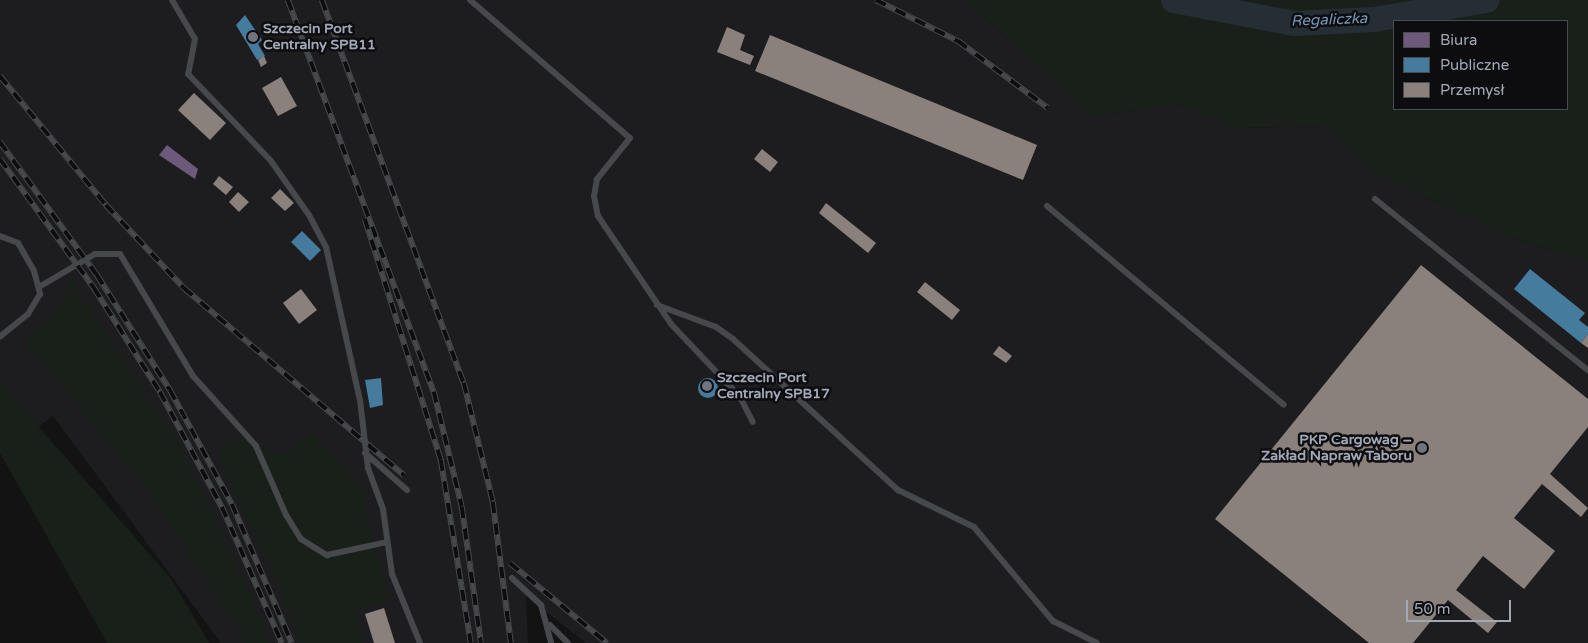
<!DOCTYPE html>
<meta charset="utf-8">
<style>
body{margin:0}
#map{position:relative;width:1588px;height:643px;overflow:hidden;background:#131313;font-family:"Varela Round",sans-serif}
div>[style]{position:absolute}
.built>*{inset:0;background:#1d1d1f}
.green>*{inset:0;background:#19201a}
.offices>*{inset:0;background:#6d597a}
.public>*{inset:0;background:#457b9d}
.round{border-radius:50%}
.industry>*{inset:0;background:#8a817c}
.river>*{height:25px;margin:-12.5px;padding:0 12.5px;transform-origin:12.5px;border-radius:12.5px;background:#252e35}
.service>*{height:6px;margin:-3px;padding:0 3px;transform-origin:3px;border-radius:3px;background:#47484c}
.rail>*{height:5.5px;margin-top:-2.75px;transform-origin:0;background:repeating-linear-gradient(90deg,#0d0d0f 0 11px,#46484b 0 22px);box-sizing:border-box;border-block:1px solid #46484b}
.dots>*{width:14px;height:14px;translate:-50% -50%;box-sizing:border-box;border:2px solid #0d0d0f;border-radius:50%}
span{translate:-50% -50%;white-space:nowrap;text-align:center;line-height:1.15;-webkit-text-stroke:5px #0d0d0f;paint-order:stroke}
.poi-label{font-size:14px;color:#a2a8b6;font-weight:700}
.left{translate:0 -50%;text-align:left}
.right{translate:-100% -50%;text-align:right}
.water-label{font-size:15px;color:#7596b4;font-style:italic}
.legend{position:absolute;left:1393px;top:20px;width:175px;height:90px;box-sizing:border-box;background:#0d0d0f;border:1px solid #494b52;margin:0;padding:6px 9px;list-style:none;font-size:15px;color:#a2a8b6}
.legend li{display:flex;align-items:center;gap:10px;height:25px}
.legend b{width:25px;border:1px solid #494b52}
.scale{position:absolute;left:1406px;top:600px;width:105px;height:22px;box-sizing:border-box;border:2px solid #a2a8b6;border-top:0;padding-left:6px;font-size:15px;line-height:18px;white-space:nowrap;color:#a2a8b6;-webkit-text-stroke:4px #0d0d0f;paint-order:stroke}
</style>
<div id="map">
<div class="built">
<div style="clip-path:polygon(0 0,966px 0,1091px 116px,1183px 104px,1235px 128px,1327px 126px,1379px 176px,1522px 241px,1588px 261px,1588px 643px,586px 643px,526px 596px,528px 643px,221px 643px,53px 416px,38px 427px,0 385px)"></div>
</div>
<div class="green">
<div style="clip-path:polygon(evenodd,966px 0,1588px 0,1588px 261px,1522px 241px,1379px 176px,1327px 126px,1235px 128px,1183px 104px,1091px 116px,966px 0,1394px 21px,1567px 21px,1567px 109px,1394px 109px,1394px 21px)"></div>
<div style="clip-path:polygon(71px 280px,184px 452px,271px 643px,247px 643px,148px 491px,25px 341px,59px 310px)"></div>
<div style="clip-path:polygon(0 382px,172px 580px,209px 643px,107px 643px,0 453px)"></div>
<div style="clip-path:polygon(311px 432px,360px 484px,368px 527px,386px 583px,389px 600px,354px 611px,364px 643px,301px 643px,270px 566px,217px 454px,243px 436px,283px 456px)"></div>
</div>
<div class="offices">
<div style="clip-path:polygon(167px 145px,198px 169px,195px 179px,159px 155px)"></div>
</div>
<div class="public">
<div style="clip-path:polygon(245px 15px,262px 40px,258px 44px,265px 56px,257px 60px,236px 25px)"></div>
<div style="clip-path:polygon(302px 231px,321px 250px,310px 261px,291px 242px)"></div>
<div style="clip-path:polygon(1530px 269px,1585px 313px,1579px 320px,1588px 327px,1588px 334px,1581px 343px,1514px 289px)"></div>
<div style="clip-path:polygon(381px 378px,383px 405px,370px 408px,365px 380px)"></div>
<div class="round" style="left:698px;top:378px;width:20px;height:20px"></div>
</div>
<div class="industry">
<div style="clip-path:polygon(727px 27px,745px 35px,740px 50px,754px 56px,750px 65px,717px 52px)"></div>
<div style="clip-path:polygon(770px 35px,1037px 145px,1023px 180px,755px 71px)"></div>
<div style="clip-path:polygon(264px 56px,267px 63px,261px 67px,258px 60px)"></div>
<div style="clip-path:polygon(281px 77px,297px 106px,278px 116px,262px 88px)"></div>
<div style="clip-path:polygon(194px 93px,226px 123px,210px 140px,178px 110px)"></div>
<div style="clip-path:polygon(762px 149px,778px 162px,770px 172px,754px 159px)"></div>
<div style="clip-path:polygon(219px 176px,233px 187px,226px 195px,213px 184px)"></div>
<div style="clip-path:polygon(280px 189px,294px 203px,285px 211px,271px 198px)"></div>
<div style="clip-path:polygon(238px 192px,249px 202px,239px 212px,229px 202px)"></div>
<div style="clip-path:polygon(826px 203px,876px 243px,868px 253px,819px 213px)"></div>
<div style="clip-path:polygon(1421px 265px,1588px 399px,1588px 427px,1550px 474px,1588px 508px,1581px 517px,1542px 484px,1514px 518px,1555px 551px,1524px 589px,1483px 556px,1456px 590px,1497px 622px,1488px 633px,1448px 600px,1413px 643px,1369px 643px,1215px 519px)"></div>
<div style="clip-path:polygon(925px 282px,960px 310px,952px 320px,917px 292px)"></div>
<div style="clip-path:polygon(301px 289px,317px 310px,299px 324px,283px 303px)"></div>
<div style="clip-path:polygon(1588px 334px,1588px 348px,1581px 343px)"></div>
<div style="clip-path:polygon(999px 346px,1012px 356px,1006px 363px,993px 354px)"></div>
<div style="clip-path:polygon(384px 608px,395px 643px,374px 643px,365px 614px)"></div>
</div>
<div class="river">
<div style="left:1173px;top:0;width:123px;rotate:10.8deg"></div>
<div style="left:1294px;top:23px;width:79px;rotate:-2.9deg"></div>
<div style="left:1373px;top:19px;width:115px;rotate:-9.5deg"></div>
</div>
<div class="service">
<div style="left:172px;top:0;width:45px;rotate:59.5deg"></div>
<div style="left:195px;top:39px;width:36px;rotate:101deg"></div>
<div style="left:188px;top:74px;width:120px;rotate:46.3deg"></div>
<div style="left:271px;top:161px;width:66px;rotate:54.9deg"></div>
<div style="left:309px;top:215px;width:36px;rotate:62deg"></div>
<div style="left:326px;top:247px;width:157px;rotate:77.5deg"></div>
<div style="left:360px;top:400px;width:68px;rotate:83.3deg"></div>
<div style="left:368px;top:468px;width:44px;rotate:69.9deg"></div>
<div style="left:383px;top:509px;width:66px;rotate:82.1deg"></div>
<div style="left:392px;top:574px;width:74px;rotate:67.9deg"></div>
<div style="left:470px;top:0;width:211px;rotate:40.8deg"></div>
<div style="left:630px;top:138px;width:53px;rotate:128.8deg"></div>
<div style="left:597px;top:179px;width:17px;rotate:100deg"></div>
<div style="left:594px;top:196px;width:20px;rotate:79deg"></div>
<div style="left:598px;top:216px;width:130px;rotate:55.9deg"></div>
<div style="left:671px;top:324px;width:100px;rotate:46.6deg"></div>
<div style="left:740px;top:397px;width:28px;rotate:63deg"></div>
<div style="left:1375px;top:199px;width:273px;rotate:38.8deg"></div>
<div style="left:1047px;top:206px;width:309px;rotate:40deg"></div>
<div style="left:0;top:236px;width:19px;rotate:21deg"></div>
<div style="left:18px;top:243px;width:32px;rotate:60deg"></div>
<div style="left:34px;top:271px;width:24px;rotate:75deg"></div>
<div style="left:40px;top:294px;width:23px;rotate:121deg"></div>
<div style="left:28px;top:314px;width:36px;rotate:141deg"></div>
<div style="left:39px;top:287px;width:65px;rotate:-30.5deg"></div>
<div style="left:95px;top:254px;width:25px"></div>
<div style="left:120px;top:254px;width:142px;rotate:59.1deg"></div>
<div style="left:193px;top:376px;width:94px;rotate:48deg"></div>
<div style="left:256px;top:446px;width:75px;rotate:66.5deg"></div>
<div style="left:286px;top:515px;width:28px;rotate:58deg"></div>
<div style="left:301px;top:539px;width:31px;rotate:32deg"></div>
<div style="left:327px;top:555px;width:61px;rotate:-12.2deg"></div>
<div style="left:657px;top:305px;width:63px;rotate:20.4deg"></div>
<div style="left:716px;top:327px;width:21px;rotate:35deg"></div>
<div style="left:733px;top:339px;width:224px;rotate:42.5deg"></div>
<div style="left:898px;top:490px;width:85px;rotate:26deg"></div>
<div style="left:974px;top:527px;width:123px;rotate:50deg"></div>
<div style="left:1053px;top:621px;width:49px;rotate:26.6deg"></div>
<div style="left:365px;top:453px;width:56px;rotate:41.4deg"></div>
<div style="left:512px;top:578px;width:40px;rotate:43deg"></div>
<div style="left:541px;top:605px;width:39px;rotate:75deg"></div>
<div style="left:550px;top:625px;width:25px;rotate:45deg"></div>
</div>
<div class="rail">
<div style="left:288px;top:0;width:418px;rotate:69.6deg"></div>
<div style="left:434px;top:392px;width:118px;rotate:76.3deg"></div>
<div style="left:462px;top:507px;width:137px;rotate:82deg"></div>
<div style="left:322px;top:0;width:408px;rotate:69.7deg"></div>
<div style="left:464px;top:383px;width:122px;rotate:76.3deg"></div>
<div style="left:493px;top:502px;width:142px;rotate:82.7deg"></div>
<div style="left:876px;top:0;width:92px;rotate:26.6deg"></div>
<div style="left:958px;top:41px;width:112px;rotate:36.7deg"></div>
<div style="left:0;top:76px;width:167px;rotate:50.6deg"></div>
<div style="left:106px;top:205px;width:114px;rotate:46.8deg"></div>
<div style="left:184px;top:288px;width:289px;rotate:40.4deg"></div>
<div style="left:0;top:142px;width:165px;rotate:53.9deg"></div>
<div style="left:97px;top:275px;width:136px;rotate:57.6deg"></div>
<div style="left:170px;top:390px;width:130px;rotate:61.5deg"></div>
<div style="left:232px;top:504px;width:151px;rotate:66.7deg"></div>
<div style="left:0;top:159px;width:160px;rotate:53.9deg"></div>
<div style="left:94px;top:288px;width:123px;rotate:57.6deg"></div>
<div style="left:160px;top:392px;width:131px;rotate:61.7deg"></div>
<div style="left:222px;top:507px;width:149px;rotate:66.2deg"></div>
<div style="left:365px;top:219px;width:253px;rotate:72.5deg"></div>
<div style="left:441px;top:460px;width:185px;rotate:80.7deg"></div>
<div style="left:510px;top:563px;width:126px;rotate:39.5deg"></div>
</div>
<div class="dots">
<div style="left:253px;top:37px;background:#70747d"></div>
<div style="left:707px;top:386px;background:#70747d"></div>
<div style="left:1422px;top:448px;background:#70747d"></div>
</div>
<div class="poi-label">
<span class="left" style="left:263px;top:37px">Szczecin Port<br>Centralny SPB11</span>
<span class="left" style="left:717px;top:386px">Szczecin Port<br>Centralny SPB17</span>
<span class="right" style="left:1412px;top:448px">PKP Cargowag –<br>Zakład Napraw Taboru</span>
</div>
<div class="water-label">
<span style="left:1329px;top:20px;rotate:-2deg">Regaliczka</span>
</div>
<ul class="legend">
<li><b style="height:14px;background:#6d597a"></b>Biura</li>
<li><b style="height:14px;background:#457b9d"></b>Publiczne</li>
<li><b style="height:14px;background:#8a817c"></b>Przemysł</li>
</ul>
<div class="scale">50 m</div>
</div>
